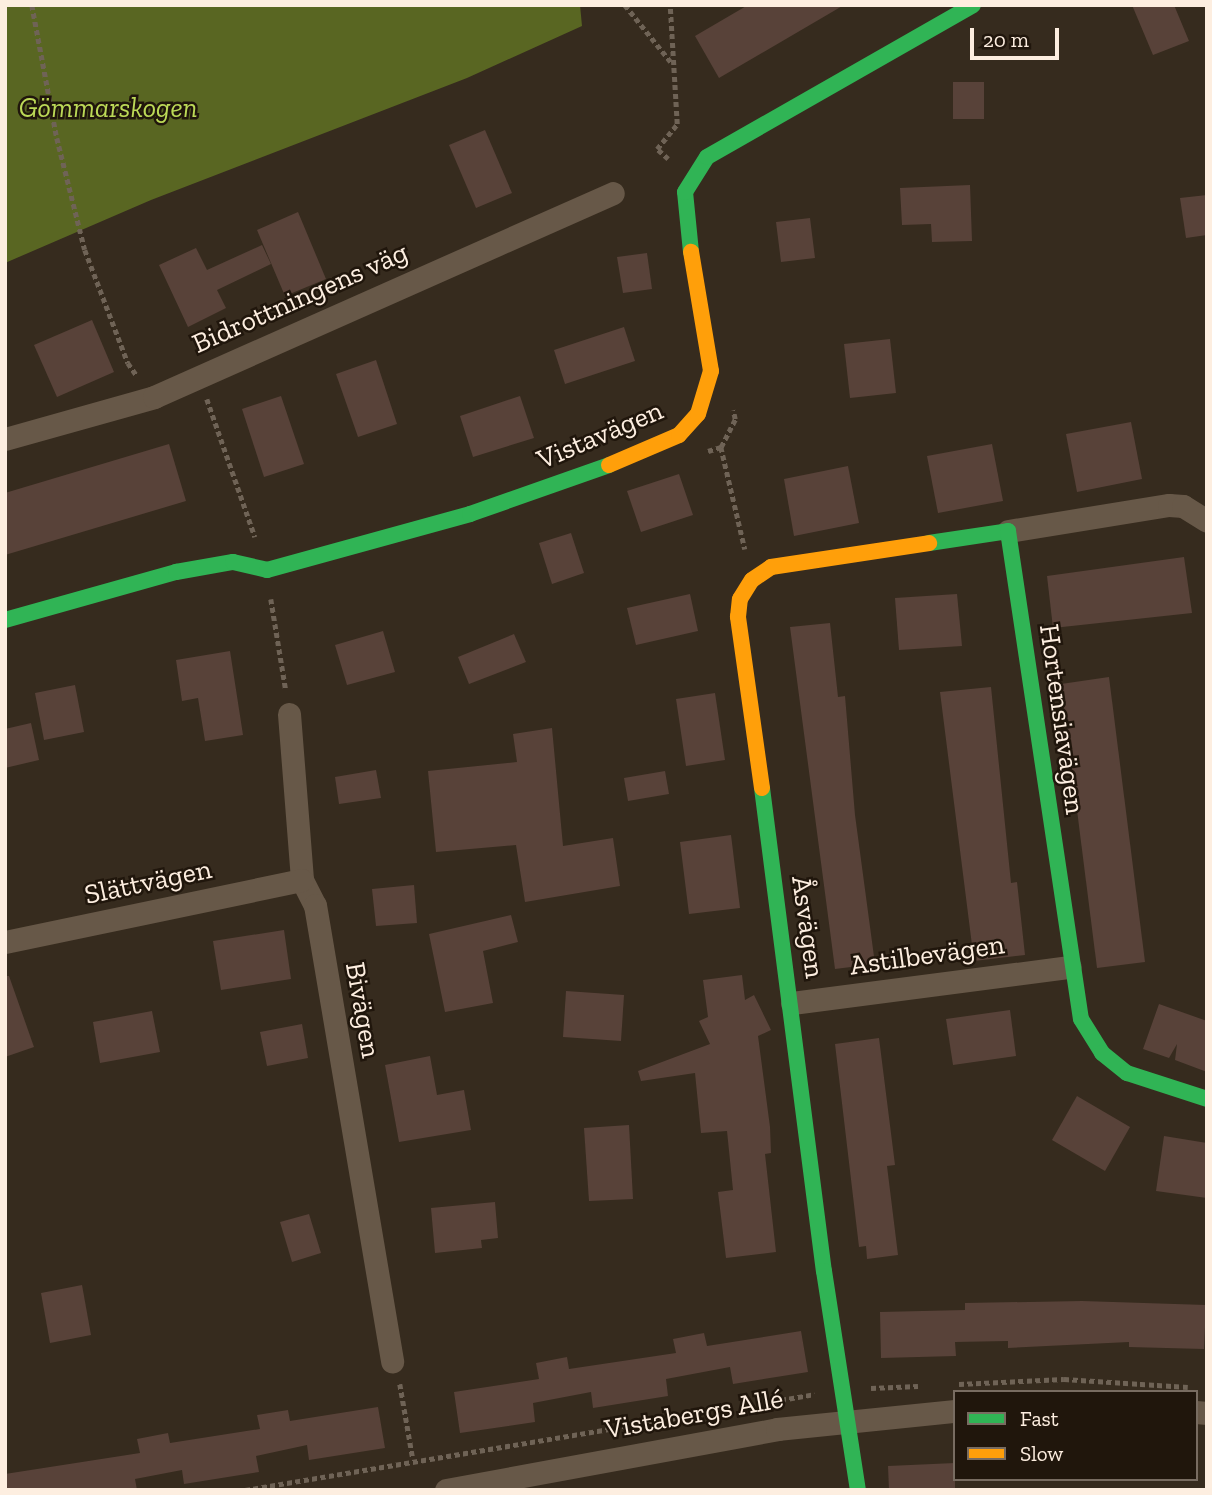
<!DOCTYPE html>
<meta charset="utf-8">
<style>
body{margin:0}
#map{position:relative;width:1212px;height:1495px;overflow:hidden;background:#362b1e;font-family:"Zilla Slab",serif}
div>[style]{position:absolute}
.forest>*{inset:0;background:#596622}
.building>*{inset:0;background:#584239}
.path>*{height:4.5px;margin-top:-2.25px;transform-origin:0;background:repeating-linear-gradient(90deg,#6f6356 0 5px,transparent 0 8.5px)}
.street>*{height:23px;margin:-11.5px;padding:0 11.5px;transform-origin:11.5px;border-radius:11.5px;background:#675848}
.fast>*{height:16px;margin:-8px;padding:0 8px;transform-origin:8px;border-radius:8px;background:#30b455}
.slow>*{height:16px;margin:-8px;padding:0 8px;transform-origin:8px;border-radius:8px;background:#ff9f0a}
span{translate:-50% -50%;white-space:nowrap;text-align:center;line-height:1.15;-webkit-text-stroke:5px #20160c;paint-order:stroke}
.park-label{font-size:28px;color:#bcd957;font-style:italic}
.street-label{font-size:28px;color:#fdeee0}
.frame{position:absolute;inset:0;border:7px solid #fdeee0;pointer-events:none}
.legend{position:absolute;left:953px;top:1390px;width:245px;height:91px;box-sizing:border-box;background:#20160c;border:2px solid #786c61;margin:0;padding:9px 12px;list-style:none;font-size:21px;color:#fdeee0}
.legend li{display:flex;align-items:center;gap:14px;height:35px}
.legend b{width:35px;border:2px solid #786c61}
.scale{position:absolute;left:970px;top:28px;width:89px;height:32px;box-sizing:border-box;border:4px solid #fdeee0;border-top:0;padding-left:9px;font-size:21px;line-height:24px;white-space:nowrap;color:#fdeee0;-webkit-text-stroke:5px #20160c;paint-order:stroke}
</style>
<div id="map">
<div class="forest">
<div style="clip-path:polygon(5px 5px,580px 5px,582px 26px,467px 78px,151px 200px,5px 263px)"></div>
</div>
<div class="building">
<div style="clip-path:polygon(748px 5px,844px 5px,719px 78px,695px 36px)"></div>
<div style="clip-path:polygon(1132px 5px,1174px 5px,1189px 41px,1153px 55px)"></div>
<div style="clip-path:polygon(953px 82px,984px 82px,984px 119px,953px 119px)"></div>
<div style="clip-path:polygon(485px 130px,512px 193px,476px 208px,449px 145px)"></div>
<div style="clip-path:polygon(970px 185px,972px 241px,932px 242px,931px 224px,902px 225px,900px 188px)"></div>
<div style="clip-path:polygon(1207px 195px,1207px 235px,1186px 238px,1180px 198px)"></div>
<div style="clip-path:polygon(298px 212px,326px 279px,285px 296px,257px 230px)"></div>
<div style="clip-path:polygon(810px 218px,815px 258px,781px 262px,776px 222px)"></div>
<div style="clip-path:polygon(262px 245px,271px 264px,217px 290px,226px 308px,188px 327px,159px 265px,196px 248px,207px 270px)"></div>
<div style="clip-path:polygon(647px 253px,652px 289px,623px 293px,617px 257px)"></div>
<div style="clip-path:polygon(92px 320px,114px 372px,57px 397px,34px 345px)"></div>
<div style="clip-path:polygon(624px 327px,635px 361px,565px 384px,554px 350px)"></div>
<div style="clip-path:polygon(890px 339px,896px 393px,850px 398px,844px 344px)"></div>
<div style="clip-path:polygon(376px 360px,397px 424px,358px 437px,336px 374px)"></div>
<div style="clip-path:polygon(281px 396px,304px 464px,264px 477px,242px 409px)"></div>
<div style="clip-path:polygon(520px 396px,534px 438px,473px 457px,460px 416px)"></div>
<div style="clip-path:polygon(1131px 422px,1142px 479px,1077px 492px,1066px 434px)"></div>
<div style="clip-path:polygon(169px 444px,186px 501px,5px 555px,5px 493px)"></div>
<div style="clip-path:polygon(992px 444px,1003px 501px,938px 513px,927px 456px)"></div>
<div style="clip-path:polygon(848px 466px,859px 523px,794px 536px,784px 479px)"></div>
<div style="clip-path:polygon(679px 474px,693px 515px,641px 532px,627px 491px)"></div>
<div style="clip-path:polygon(571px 533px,584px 573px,552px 584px,539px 543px)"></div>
<div style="clip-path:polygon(1184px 557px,1192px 613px,1053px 628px,1047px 576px)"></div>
<div style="clip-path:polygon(690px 594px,698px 631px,636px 645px,627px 608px)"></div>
<div style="clip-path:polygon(957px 594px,962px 646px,899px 650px,895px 598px)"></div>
<div style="clip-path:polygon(830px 623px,838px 697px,845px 696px,855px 815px,875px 964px,835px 969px,790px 627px)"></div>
<div style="clip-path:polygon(383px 631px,395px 672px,347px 685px,335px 645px)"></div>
<div style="clip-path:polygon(514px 634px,526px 662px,469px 684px,458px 657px)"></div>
<div style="clip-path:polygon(230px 651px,243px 735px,205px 741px,198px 698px,182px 701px,176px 660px)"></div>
<div style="clip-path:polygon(1109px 677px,1145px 962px,1097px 968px,1061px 684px)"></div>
<div style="clip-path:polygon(75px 685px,84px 732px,44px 740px,35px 693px)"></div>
<div style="clip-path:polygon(991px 687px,1011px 883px,1017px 882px,1025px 955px,974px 961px,940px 692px)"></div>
<div style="clip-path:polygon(715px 693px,725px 760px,686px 766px,676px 699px)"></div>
<div style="clip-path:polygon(31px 723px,39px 760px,5px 768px,5px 729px)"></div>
<div style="clip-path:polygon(552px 728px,563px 846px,613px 838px,620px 886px,525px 902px,516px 845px,436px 852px,428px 771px,517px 762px,513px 734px)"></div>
<div style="clip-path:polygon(376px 770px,381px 798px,339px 804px,335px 777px)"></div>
<div style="clip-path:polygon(665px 771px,669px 794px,628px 801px,624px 778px)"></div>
<div style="clip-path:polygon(731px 835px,740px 908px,689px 914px,680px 842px)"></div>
<div style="clip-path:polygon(414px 885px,417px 923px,376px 926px,372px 889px)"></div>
<div style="clip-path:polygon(511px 915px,518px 942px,483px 951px,493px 1003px,445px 1012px,429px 934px)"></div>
<div style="clip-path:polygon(284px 930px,291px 979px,221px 990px,213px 941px)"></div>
<div style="clip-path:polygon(742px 975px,745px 1000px,754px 995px,771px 1030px,758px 1036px,770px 1127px,771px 1153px,765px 1154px,776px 1252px,726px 1258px,718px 1192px,733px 1190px,727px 1131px,701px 1133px,695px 1073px,641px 1081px,638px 1071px,710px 1044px,699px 1021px,708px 1017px,703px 980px)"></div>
<div style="clip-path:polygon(5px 976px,9px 976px,34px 1047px,5px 1057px)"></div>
<div style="clip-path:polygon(566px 991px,624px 995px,621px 1041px,563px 1037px)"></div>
<div style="clip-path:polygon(1159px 1004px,1207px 1021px,1207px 1072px,1175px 1060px,1177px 1044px,1169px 1058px,1143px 1049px)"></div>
<div style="clip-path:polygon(1010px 1010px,1016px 1056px,953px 1065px,946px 1019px)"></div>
<div style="clip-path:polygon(152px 1011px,160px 1052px,100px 1063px,93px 1022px)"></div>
<div style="clip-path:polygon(302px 1024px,308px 1058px,267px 1066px,260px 1032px)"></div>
<div style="clip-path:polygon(879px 1038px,895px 1165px,887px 1166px,898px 1255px,867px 1259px,866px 1246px,859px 1247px,835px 1044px)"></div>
<div style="clip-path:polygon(430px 1056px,437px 1095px,464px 1090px,471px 1130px,399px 1142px,385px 1065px)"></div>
<div style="clip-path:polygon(1077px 1096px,1130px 1127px,1105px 1171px,1052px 1140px)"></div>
<div style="clip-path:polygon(629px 1125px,633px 1199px,589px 1201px,584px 1128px)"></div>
<div style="clip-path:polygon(1164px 1136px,1207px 1143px,1207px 1198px,1156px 1191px)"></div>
<div style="clip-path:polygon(495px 1202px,498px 1238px,481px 1240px,482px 1248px,435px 1253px,431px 1208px)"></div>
<div style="clip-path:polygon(309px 1214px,321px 1253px,292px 1262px,280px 1222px)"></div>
<div style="clip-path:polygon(82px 1285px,91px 1335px,50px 1343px,41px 1293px)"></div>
<div style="clip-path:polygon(1082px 1301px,1206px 1305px,1204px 1349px,1129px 1347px,1129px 1342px,1008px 1348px,1008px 1341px,955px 1342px,956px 1356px,881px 1358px,880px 1312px,965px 1310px,965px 1303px)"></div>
<div style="clip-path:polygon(801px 1331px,808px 1372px,733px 1384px,730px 1367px,666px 1379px,668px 1396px,593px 1408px,591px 1392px,533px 1403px,535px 1422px,460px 1433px,454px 1392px,539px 1379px,536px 1363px,567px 1357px,569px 1369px,676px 1353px,673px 1339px,704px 1333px,707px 1346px)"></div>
<div style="clip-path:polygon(378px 1407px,385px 1448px,309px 1460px,307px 1445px,256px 1456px,259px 1472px,184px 1484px,182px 1470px,135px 1479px,137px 1490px,5px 1490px,5px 1474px,140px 1453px,137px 1439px,168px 1433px,170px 1443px,260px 1429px,257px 1415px,288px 1410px,290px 1421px)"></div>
<div style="clip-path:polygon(955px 1463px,955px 1490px,889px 1490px,888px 1466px)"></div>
</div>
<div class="path">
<div style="left:32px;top:5px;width:135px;rotate:79.4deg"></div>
<div style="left:57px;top:138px;width:115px;rotate:76deg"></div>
<div style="left:85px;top:250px;width:121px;rotate:69.2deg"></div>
<div style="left:128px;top:363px;width:16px;rotate:55deg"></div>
<div style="left:625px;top:5px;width:73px;rotate:51.1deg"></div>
<div style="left:668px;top:159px;width:15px;rotate:-138deg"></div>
<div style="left:657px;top:149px;width:32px;rotate:-51deg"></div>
<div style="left:677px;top:124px;width:119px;rotate:-93.4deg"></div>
<div style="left:207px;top:399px;width:146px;rotate:70.8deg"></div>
<div style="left:721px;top:447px;width:105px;rotate:76.8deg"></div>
<div style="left:708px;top:451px;width:14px;rotate:-17deg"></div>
<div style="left:721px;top:447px;width:31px;rotate:-63deg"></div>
<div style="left:735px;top:419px;width:9px;rotate:-103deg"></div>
<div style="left:271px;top:599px;width:93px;rotate:80.7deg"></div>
<div style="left:400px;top:1384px;width:76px;rotate:80.2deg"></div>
<div style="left:959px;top:1384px;width:105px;rotate:-2.7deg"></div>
<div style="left:1064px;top:1379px;width:124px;rotate:3.7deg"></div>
<div style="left:871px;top:1388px;width:47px;rotate:-2.4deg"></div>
<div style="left:781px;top:1400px;width:34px;rotate:-10deg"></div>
<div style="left:245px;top:1490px;width:454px;rotate:-9.5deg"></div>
</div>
<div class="street">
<div style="left:5px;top:439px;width:155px;rotate:-15.7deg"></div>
<div style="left:154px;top:397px;width:502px;rotate:-23.96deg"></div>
<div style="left:1008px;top:531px;width:163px;rotate:-9.2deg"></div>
<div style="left:1169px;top:505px;width:14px;rotate:4deg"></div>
<div style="left:1183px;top:506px;width:28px;rotate:32deg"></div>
<div style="left:289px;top:714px;width:167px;rotate:85.5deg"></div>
<div style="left:302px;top:880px;width:28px;rotate:63deg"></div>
<div style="left:315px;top:905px;width:463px;rotate:80.4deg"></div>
<div style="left:5px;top:942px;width:303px;rotate:-11.8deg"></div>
<div style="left:792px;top:1003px;width:280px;rotate:-7.4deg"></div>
<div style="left:1196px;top:1412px;width:11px;rotate:5deg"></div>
<div style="left:446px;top:1490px;width:337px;rotate:-10.4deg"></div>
<div style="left:777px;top:1429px;width:179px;rotate:-5.8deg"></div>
</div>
<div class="fast">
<div style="left:691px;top:252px;width:60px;rotate:-95.7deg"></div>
<div style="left:685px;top:192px;width:41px;rotate:-57.8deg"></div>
<div style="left:707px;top:157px;width:306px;rotate:-29.7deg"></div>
<div style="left:929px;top:543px;width:80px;rotate:-8.6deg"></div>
<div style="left:1008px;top:531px;width:493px;rotate:81.5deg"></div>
<div style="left:1081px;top:1019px;width:40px;rotate:58deg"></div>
<div style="left:1102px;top:1053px;width:32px;rotate:39deg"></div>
<div style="left:1127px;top:1073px;width:84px;rotate:18deg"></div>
<div style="left:5px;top:620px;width:178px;rotate:-15.7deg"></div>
<div style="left:176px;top:572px;width:58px;rotate:-10deg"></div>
<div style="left:233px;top:562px;width:35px;rotate:13deg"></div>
<div style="left:267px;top:570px;width:211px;rotate:-15.4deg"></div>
<div style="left:470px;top:514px;width:147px;rotate:-19.4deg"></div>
<div style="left:762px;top:788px;width:487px;rotate:82.7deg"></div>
<div style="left:824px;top:1271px;width:222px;rotate:81.2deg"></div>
</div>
<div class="slow">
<div style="left:609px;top:465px;width:76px;rotate:-23.2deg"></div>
<div style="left:679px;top:435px;width:28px;rotate:-48deg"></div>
<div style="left:698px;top:414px;width:45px;rotate:-73.2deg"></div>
<div style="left:711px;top:371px;width:121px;rotate:-99.5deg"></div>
<div style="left:762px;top:788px;width:173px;rotate:-98deg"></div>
<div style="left:738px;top:617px;width:18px;rotate:-84deg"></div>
<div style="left:740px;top:599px;width:22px;rotate:-58deg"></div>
<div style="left:752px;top:580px;width:23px;rotate:-34deg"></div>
<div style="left:771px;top:567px;width:160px;rotate:-8.6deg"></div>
</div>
<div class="park-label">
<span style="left:108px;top:108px">Gömmarskogen</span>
</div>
<div class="street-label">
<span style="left:300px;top:298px;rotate:-24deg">Bidrottningens väg</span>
<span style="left:600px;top:435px;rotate:-23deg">Vistavägen</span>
<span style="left:1062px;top:719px;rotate:82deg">Hortensiavägen</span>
<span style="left:148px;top:882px;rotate:-12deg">Slättvägen</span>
<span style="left:808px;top:927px;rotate:82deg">Åsvägen</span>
<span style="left:927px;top:955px;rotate:-8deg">Astilbevägen</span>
<span style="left:363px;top:1010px;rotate:80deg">Bivägen</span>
<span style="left:694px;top:1414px;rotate:-10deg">Vistabergs Allé</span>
</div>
<div class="frame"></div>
<ul class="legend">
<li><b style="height:9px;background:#30b455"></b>Fast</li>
<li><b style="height:9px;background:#ff9f0a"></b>Slow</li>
</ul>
<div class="scale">20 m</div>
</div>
